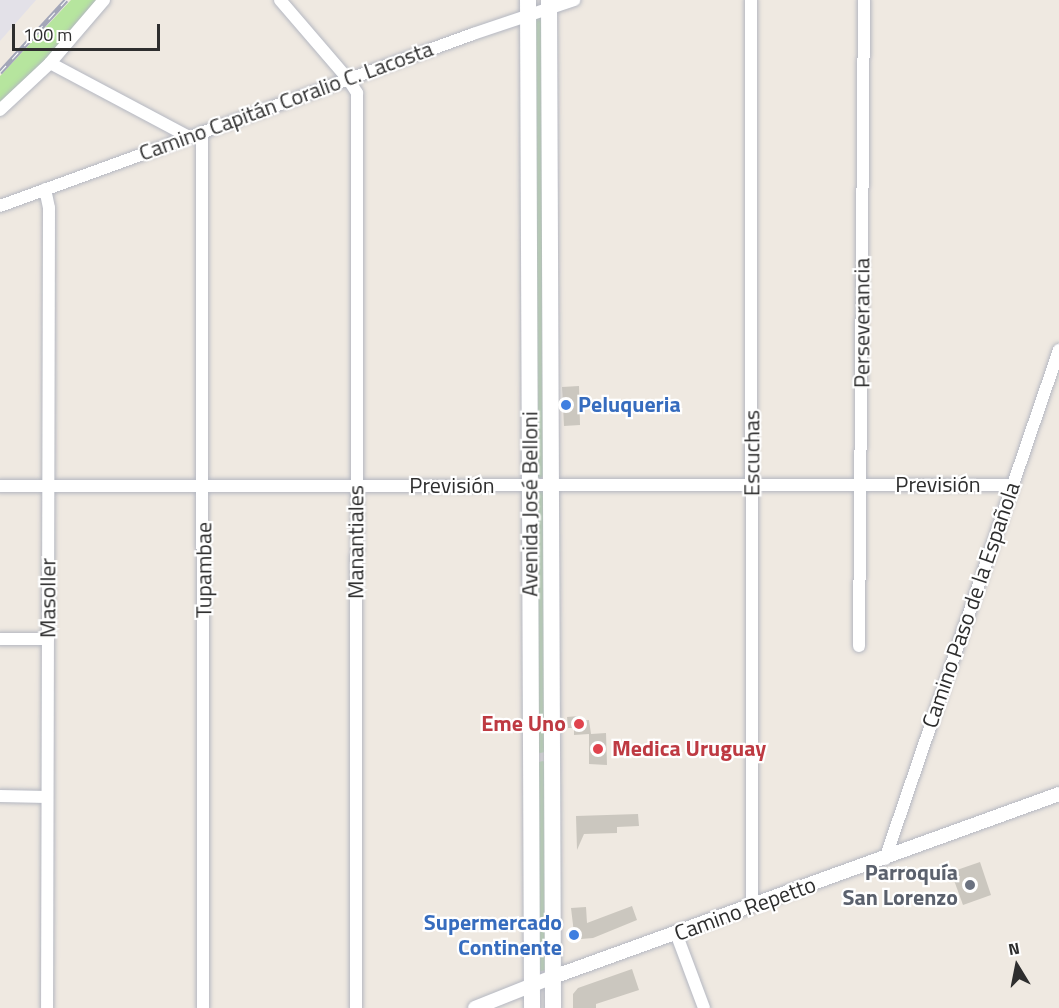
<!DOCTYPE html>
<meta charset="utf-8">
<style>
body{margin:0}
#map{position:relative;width:1059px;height:1008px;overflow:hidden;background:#efe9e1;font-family:"Titillium Web",sans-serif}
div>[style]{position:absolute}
.industrial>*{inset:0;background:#e3e1e8}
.green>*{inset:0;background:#b6e59e}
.building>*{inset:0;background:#cbc7bf}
.roads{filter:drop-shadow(0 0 2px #b4b7c1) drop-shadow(0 0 2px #b4b7c1)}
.minor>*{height:12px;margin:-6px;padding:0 6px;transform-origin:6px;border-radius:6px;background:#fff}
.tertiary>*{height:14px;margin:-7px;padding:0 7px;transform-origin:7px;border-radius:7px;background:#fff}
.secondary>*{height:16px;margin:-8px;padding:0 8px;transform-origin:8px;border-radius:8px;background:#fff}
.rail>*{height:5px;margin-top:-2.5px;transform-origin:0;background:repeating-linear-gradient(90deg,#fff 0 9px,#a3a6b8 0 18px);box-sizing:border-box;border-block:2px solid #a3a6b8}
.dots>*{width:16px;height:16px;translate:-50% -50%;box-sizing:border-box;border:3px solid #fff;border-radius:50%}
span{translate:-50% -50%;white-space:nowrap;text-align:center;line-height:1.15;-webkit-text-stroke:4.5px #fff;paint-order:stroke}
.street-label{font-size:22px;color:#2e2e2e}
.shop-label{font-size:22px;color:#366cbe;font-weight:700}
.left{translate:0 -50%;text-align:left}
.right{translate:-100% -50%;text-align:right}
.health-label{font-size:22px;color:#be3a42;font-weight:700}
.worship-label{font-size:22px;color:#5b616d;font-weight:700}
.north{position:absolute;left:987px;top:936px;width:60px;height:60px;-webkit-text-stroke:4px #fff;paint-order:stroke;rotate:350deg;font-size:16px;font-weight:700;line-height:24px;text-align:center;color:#2e2e2e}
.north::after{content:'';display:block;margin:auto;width:21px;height:27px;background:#2e2e2e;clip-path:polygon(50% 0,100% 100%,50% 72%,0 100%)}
.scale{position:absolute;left:12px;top:24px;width:148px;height:27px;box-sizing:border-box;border:3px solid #2e2e2e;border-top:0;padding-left:8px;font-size:18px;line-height:21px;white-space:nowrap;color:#2e2e2e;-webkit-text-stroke:4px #fff;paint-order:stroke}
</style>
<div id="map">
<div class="industrial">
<div style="clip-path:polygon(0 0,36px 0,0 41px)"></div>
</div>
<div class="green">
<div style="clip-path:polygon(71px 0,99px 0,53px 54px,0 105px,0 76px)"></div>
<div style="clip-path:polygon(534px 16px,542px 18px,543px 477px,538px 479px)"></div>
<div style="clip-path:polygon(535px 488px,543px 488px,545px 752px,540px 753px,537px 752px)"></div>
<div style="clip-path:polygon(543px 761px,546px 763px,546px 970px,541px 971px,538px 971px,539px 762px)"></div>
</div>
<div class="building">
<div style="clip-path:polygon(579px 386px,580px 425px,564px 426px,562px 387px)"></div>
<div style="clip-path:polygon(579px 716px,579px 721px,589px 720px,591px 734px,606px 733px,607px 765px,589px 764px,589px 734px,574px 735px,574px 728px,568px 728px,567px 717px)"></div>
<div style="clip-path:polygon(638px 814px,639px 826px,617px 827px,617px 833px,584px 834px,577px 850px,576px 816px)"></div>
<div style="clip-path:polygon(980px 862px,991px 895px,963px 905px,951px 872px)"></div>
<div style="clip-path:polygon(632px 906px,637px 920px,593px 938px,581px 939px,574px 933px,571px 908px,586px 907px,587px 923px)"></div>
<div style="clip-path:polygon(632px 969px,639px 990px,596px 1004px,596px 1008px,573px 1008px,573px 994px,578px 988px)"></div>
</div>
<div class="roads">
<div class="minor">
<div style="left:280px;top:0;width:104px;rotate:49.3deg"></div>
<div style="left:348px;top:79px;width:17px;rotate:57deg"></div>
<div style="left:357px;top:93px;width:915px;rotate:90.06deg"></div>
<div style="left:751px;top:0;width:906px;rotate:89.94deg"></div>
<div style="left:50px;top:63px;width:157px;rotate:28deg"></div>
<div style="left:0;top:110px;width:69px;rotate:-43.2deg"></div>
<div style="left:50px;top:63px;width:83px;rotate:-49.4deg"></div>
<div style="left:202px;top:132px;width:876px;rotate:89.93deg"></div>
<div style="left:45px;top:189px;width:19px;rotate:78deg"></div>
<div style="left:49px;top:208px;width:800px;rotate:90.14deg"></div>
<div style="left:0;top:206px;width:503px;rotate:-19.98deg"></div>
<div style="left:473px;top:34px;width:107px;rotate:-18.6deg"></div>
<div style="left:0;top:486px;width:1012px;rotate:-0.06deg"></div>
<div style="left:0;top:639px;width:48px"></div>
<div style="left:859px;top:646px;width:646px;rotate:-89.56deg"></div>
<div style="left:0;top:796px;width:47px;rotate:1.2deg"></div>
<div style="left:885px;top:859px;width:538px;rotate:-71.13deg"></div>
<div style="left:676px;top:933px;width:80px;rotate:69.5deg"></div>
</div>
<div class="tertiary">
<div style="left:475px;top:1008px;width:84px;rotate:-21.7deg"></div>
<div style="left:553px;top:977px;width:538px;rotate:-19.88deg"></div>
</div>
<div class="secondary">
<div style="left:528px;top:0;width:1008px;rotate:89.77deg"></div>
<div style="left:549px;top:0;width:1008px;rotate:89.77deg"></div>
</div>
</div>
<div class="rail">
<div style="left:0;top:72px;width:98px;rotate:-47.5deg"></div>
</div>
<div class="dots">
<div style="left:566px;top:405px;background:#3f7fe0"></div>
<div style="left:579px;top:724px;background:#e0444e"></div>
<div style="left:598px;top:749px;background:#e0444e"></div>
<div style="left:970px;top:885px;background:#6b7280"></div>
<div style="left:574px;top:935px;background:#3f7fe0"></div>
</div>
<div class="street-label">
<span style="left:286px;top:101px;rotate:-20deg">Camino Capitán Coralio C. Lacosta</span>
<span style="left:862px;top:323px;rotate:-90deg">Perseverancia</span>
<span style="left:752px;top:453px;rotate:-90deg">Escuchas</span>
<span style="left:938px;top:485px">Previsión</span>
<span style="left:452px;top:486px">Previsión</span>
<span style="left:530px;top:504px;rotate:-90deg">Avenida José Belloni</span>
<span style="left:356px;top:542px;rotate:-90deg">Manantiales</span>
<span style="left:204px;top:570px;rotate:-90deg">Tupambae</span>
<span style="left:48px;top:598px;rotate:-90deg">Masoller</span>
<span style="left:971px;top:605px;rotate:-71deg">Camino Paso de la Española</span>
<span style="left:745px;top:909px;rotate:-20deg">Camino Repetto</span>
</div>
<div class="shop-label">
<span class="left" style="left:578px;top:405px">Peluqueria</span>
<span class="right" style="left:562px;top:935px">Supermercado<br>Continente</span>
</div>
<div class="health-label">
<span class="right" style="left:566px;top:724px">Eme Uno</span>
<span class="left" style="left:612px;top:749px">Medica Uruguay</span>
</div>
<div class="worship-label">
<span class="right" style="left:958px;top:885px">Parroquía<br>San Lorenzo</span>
</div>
<div class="north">N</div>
<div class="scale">100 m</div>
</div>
